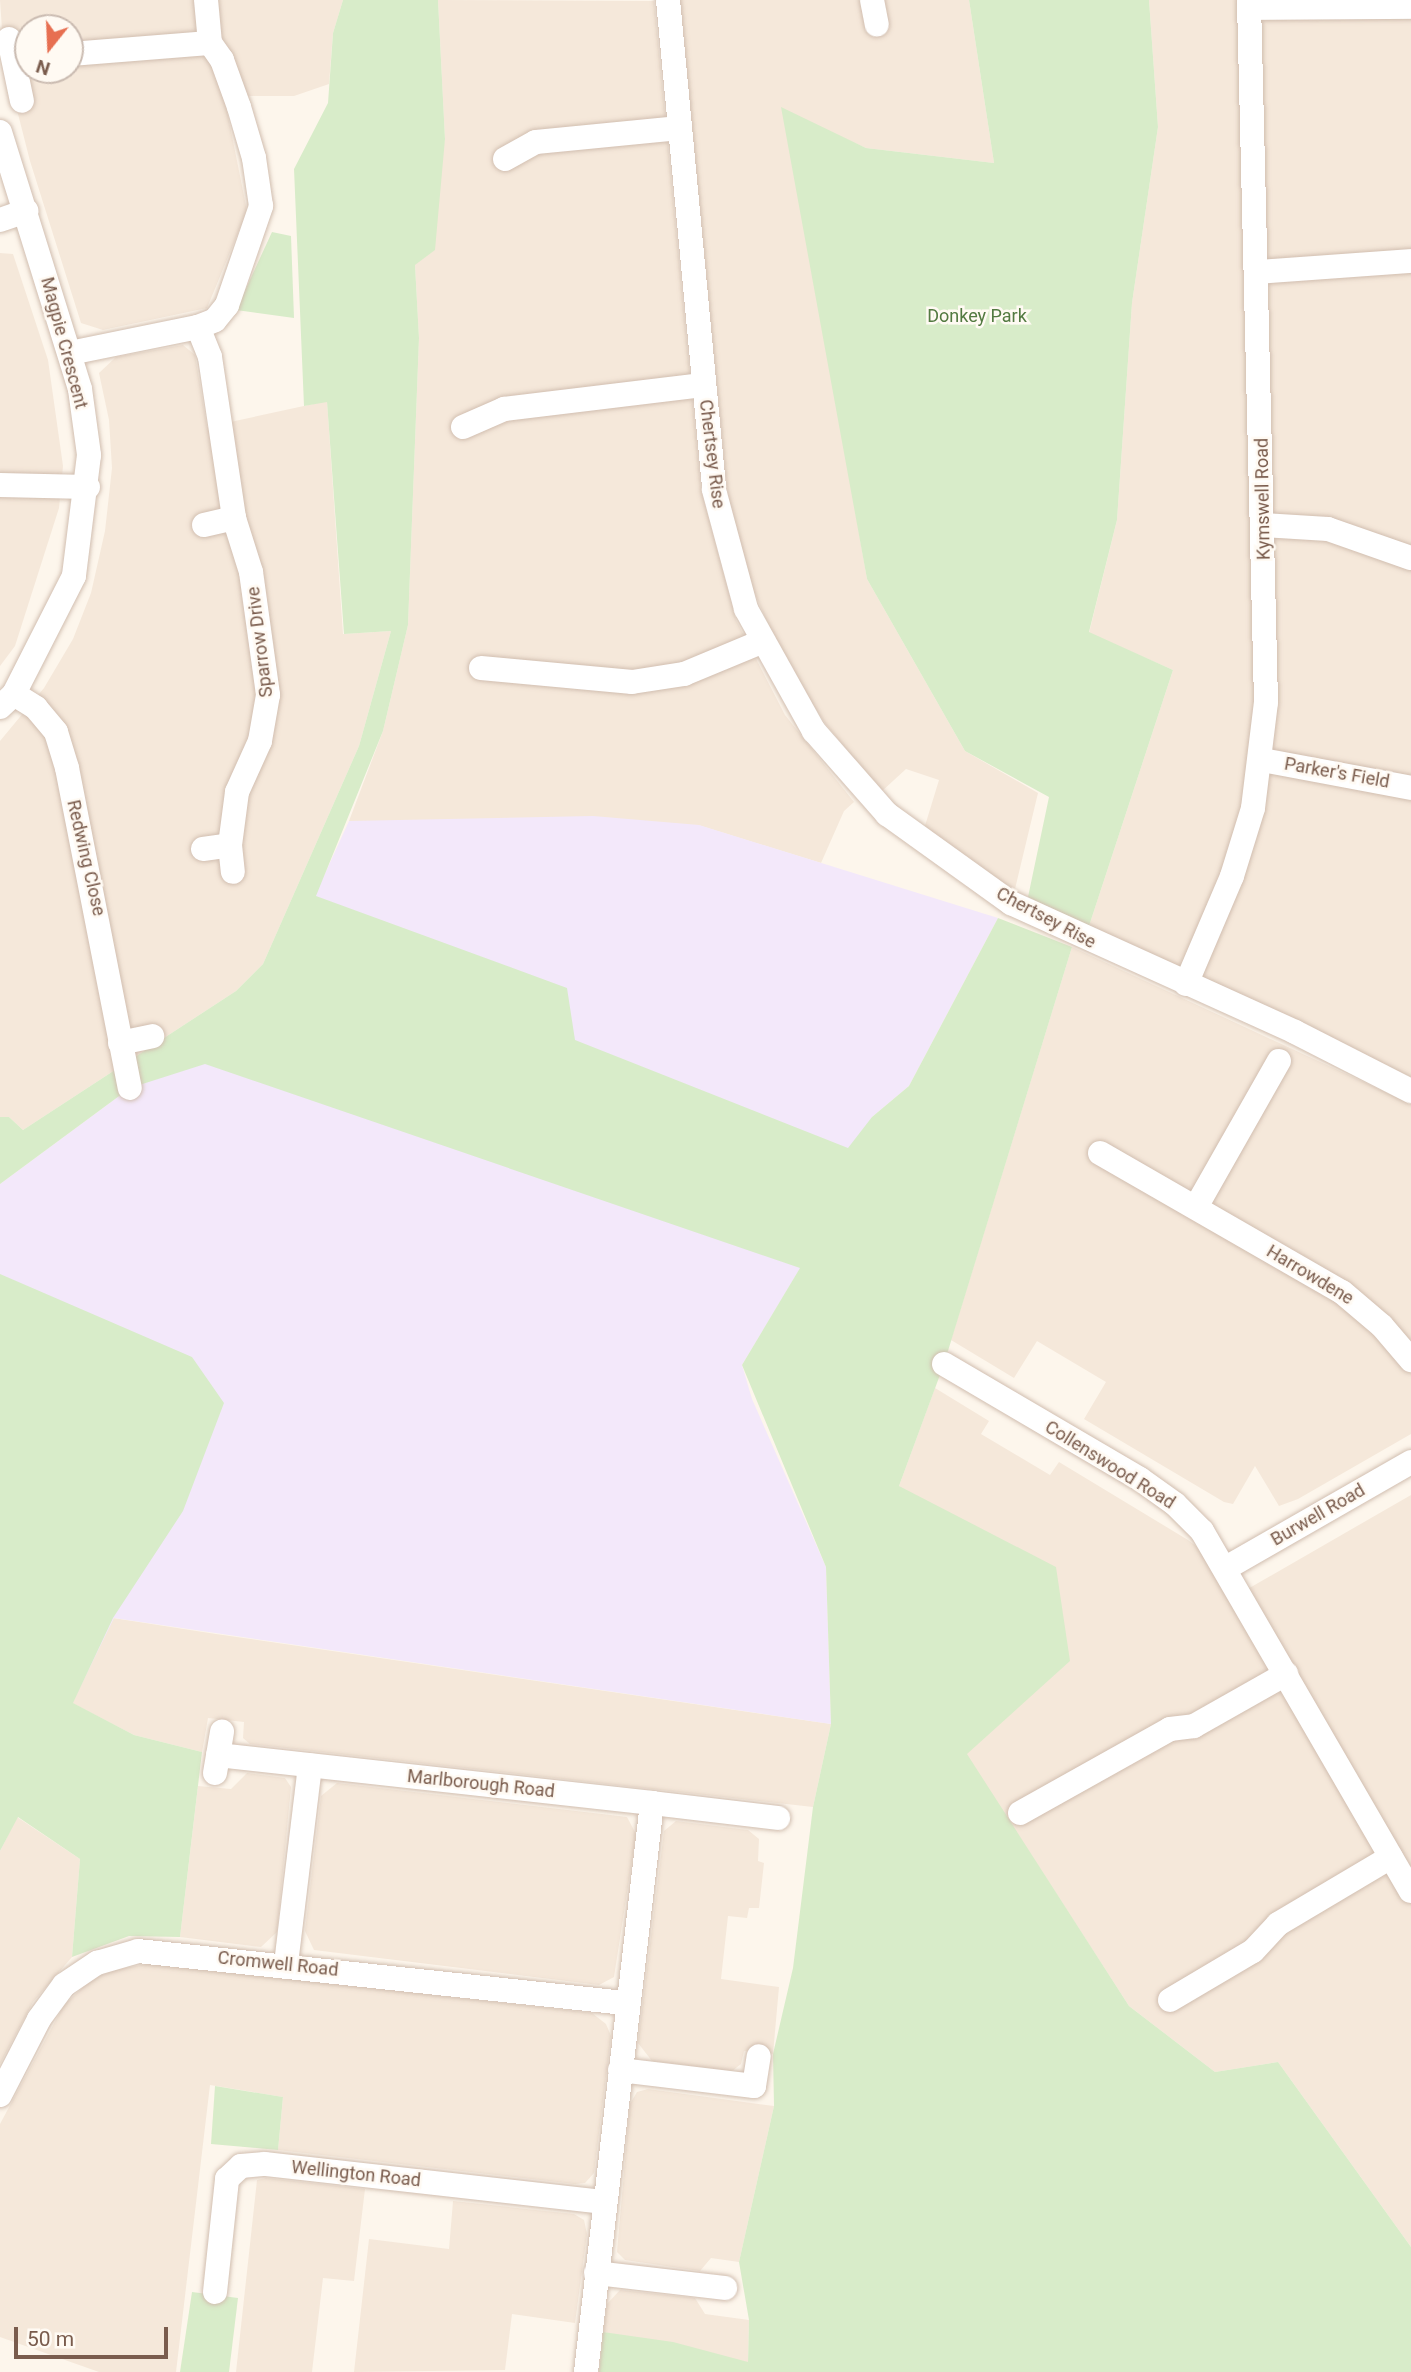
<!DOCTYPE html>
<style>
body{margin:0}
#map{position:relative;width:1411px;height:2372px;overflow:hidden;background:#fdf6ec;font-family:Roboto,sans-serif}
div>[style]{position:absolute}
.residential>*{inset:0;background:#f5e8da}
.education>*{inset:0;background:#f3e8fa}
.green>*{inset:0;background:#d8ecc9}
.roads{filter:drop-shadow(0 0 2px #d1beb0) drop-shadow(0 0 2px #d1beb0)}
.minor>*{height:24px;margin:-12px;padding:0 12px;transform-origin:12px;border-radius:12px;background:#fff}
span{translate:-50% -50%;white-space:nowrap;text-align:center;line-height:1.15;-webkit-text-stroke:5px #fffaf3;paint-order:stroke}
.park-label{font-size:18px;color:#537a41}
.street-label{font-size:18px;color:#7a5c4d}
.north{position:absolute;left:14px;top:14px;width:70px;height:70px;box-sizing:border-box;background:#fffaf3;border:2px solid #cabbb1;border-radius:50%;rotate:198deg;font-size:19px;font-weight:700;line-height:28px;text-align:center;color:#7a5c4d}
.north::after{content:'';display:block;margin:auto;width:24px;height:32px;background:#e76f51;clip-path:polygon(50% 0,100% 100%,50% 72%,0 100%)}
.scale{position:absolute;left:14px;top:2327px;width:154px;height:32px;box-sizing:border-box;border:4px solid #7a5c4d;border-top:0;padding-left:9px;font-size:21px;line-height:24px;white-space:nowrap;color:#7a5c4d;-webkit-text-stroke:5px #fffaf3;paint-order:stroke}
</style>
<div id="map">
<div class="residential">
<div style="clip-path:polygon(evenodd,0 0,343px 0,333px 33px,329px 84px,294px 96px,249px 96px,226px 106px,247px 211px,207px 308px,103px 330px,81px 323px,30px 161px,4px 59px,0 0,28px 28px,70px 28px,70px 70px,28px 70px,28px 28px)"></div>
<div style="clip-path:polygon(438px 0,654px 1px,701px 490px,736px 620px,785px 715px,854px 802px,844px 811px,821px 863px,698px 825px,349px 821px,383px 731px,408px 625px,419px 338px,415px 265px,445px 139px)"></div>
<div style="clip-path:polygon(680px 0,969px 0,994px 163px,866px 148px,830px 132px,827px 349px,867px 579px,965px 751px,1038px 793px,1015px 889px,967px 864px,924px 829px,939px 780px,906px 769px,881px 792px,825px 723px,784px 660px,752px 587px,732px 523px,726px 477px)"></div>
<div style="clip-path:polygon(1149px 0,1411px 0,1411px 1077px,1089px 926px,1173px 670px,1089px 633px,1117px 520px,1132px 303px,1158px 127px)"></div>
<div style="clip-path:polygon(0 253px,13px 254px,48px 360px,63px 466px,59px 508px,15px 646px,0 666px)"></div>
<div style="clip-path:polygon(183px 345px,195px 355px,207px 427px,327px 401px,343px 634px,391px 631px,359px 746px,263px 964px,236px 991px,23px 1130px,9px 1117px,0 1117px,0 741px,44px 688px,73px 639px,91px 593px,105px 531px,112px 468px,109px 420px,99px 373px,116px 357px)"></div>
<div style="clip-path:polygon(1072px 947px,1411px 1104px,1411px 1434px,1298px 1499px,1279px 1506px,1255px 1466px,1233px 1504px,1224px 1502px,1084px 1419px,1106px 1382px,1037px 1341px,1014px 1378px,951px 1340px)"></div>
<div style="clip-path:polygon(935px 1388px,989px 1421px,981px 1434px,1050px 1475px,1059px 1462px,1188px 1540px,1205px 1553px,1232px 1598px,1411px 1495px,1411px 2247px,1278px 2062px,1215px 2072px,1129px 2006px,966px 1754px,1069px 1661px,899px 1486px)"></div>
<div style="clip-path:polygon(113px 1618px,216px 1634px,831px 1724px,813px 1807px,250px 1744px,243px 1738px,244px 1722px,208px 1718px,202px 1752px,134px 1735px,72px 1703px)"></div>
<div style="clip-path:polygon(247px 1773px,285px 1778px,291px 1787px,277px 1932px,261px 1947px,180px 1937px,198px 1786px,231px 1789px)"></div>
<div style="clip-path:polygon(337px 1783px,627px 1817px,636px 1834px,614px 1977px,599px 1985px,314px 1950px,305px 1931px,321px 1796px)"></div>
<div style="clip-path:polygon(17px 1817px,80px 1859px,72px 1957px,33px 2002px,0 2064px,0 1851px)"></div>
<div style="clip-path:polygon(676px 1821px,748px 1830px,759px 1839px,758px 1861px,764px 1863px,759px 1908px,749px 1908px,747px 1918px,728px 1916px,721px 1979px,779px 1987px,773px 2054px,744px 2051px,741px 2064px,732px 2071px,652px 2061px,638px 2043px,664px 1831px)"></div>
<div style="clip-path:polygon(152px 1963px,592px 2013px,606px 2024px,611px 2036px,594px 2173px,585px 2183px,575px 2184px,278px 2150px,283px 2097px,210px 2085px,176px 2372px,99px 2372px,0 2337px,0 2124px,64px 2005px,92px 1979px,114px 1970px)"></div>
<div style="clip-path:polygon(648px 2089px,774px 2106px,739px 2262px,711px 2258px,700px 2271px,625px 2260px,617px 2252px,630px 2104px,637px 2092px)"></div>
<div style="clip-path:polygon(266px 2178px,365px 2189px,354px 2281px,323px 2278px,312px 2372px,236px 2372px,257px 2180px)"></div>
<div style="clip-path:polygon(453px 2201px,574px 2214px,584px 2220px,587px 2234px,575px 2323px,512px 2314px,505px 2370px,354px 2372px,369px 2239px,449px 2249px)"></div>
<div style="clip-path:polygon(620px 2290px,695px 2298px,705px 2314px,749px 2320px,748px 2363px,603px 2332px,607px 2304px)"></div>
</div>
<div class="education">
<div style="clip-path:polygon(593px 816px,699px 825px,998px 918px,909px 1086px,872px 1117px,834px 1212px,742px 1365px,752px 1399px,826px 1567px,831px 1724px,114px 1618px,0 1851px,0 1184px,130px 1088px,268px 998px,349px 821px)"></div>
</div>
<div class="green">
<div style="clip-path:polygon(343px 0,438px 0,445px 139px,435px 250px,415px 265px,419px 338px,408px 625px,383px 731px,316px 896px,567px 988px,575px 1040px,848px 1148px,872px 1117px,909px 1086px,998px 918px,1072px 947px,944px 1364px,899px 1486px,1056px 1567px,1070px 1661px,967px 1754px,1129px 2006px,1215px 2072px,1278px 2062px,1411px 2247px,1411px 2372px,599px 2372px,603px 2332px,673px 2342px,748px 2362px,749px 2320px,739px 2262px,774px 2106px,773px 2054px,793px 1968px,813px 1807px,831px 1724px,826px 1567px,742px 1365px,800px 1268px,205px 1064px,130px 1088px,0 1184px,0 1117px,9px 1117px,23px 1130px,236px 991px,263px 964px,359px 746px,391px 631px,344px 634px,327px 402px,304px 406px,294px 169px,328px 103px,333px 33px)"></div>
<div style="clip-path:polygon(969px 0,1149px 0,1158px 127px,1132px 303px,1117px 520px,1089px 632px,1173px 670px,1089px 926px,1028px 897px,1049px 797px,965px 751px,867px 579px,781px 107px,866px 148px,994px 163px)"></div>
<div style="clip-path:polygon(272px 232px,291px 236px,294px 318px,236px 310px)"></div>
<div style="clip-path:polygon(0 1274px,192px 1357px,224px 1403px,183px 1511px,113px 1618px,73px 1703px,134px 1735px,202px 1752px,180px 1937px,129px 1936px,72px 1957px,80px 1859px,18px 1817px,0 1851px)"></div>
<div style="clip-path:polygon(215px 2086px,283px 2097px,278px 2150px,211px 2144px)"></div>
<div style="clip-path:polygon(192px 2292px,238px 2298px,229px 2372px,180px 2372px)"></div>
</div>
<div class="roads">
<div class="minor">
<div style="left:668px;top:0;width:492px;rotate:84.6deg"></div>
<div style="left:714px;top:490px;width:123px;rotate:74.9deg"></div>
<div style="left:746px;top:609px;width:140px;rotate:60.9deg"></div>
<div style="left:814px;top:731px;width:111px;rotate:48.7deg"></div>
<div style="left:887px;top:814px;width:153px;rotate:35.7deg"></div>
<div style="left:1011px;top:903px;width:312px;rotate:24.4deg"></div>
<div style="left:1295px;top:1032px;width:130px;rotate:27deg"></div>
<div style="left:872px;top:0;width:25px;rotate:79deg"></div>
<div style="left:1250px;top:8px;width:161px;rotate:-0.4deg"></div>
<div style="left:9px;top:39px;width:63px;rotate:78.2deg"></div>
<div style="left:70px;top:54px;width:140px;rotate:-4.5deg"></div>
<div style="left:0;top:132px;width:269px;rotate:72.7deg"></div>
<div style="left:80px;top:389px;width:67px;rotate:82.2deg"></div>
<div style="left:89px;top:455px;width:122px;rotate:97.1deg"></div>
<div style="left:74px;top:576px;width:132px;rotate:117deg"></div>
<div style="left:14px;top:694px;width:19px;rotate:137deg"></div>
<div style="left:505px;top:159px;width:35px;rotate:-29deg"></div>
<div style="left:536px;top:142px;width:144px;rotate:-5.6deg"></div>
<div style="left:0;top:220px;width:28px;rotate:-19deg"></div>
<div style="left:1257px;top:272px;width:154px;rotate:-4.1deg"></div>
<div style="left:198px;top:327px;width:18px;rotate:-22deg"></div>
<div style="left:215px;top:320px;width:19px;rotate:-51deg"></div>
<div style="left:227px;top:305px;width:105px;rotate:-71deg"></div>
<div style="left:261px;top:206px;width:49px;rotate:-98.3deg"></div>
<div style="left:254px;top:158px;width:53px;rotate:-106.4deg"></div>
<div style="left:239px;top:107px;width:50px;rotate:-109.9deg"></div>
<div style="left:222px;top:60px;width:21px;rotate:-125deg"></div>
<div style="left:210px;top:43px;width:43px;rotate:-95.3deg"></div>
<div style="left:70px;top:353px;width:131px;rotate:-11.5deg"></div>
<div style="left:198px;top:327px;width:32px;rotate:68deg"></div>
<div style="left:210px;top:357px;width:163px;rotate:81.5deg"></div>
<div style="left:234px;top:518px;width:57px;rotate:72.5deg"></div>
<div style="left:251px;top:572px;width:124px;rotate:82.1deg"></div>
<div style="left:268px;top:695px;width:47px;rotate:99.9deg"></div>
<div style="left:260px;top:741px;width:56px;rotate:114.3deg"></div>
<div style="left:237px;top:792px;width:53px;rotate:97.5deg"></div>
<div style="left:230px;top:845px;width:27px;rotate:84deg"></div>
<div style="left:463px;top:427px;width:45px;rotate:-23.7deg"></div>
<div style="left:504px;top:409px;width:200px;rotate:-6.9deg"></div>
<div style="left:0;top:485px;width:88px;rotate:1.3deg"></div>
<div style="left:204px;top:525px;width:31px;rotate:-13deg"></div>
<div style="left:1263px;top:525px;width:65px;rotate:3.5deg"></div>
<div style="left:1328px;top:529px;width:88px;rotate:19.3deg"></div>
<div style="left:481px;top:668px;width:152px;rotate:5.3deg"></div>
<div style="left:632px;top:682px;width:53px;rotate:-8.7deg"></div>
<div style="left:684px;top:674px;width:83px;rotate:-22.6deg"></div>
<div style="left:14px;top:694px;width:26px;rotate:32deg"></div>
<div style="left:36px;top:708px;width:31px;rotate:50deg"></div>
<div style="left:56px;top:732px;width:38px;rotate:73deg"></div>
<div style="left:67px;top:768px;width:326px;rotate:78.9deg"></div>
<div style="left:1262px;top:760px;width:152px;rotate:10.6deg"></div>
<div style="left:203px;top:849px;width:27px;rotate:-8deg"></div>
<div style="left:1186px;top:984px;width:117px;rotate:-66.9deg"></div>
<div style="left:1232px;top:876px;width:71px;rotate:-72.8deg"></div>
<div style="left:1253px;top:808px;width:107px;rotate:-83deg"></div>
<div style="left:1266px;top:702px;width:702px;rotate:-91.39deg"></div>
<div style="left:120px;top:1043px;width:33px;rotate:-12deg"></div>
<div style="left:1100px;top:1153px;width:279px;rotate:29.9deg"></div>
<div style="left:1342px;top:1292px;width:52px;rotate:40.4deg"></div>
<div style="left:1382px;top:1326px;width:45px;rotate:49.5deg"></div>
<div style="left:1196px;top:1207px;width:168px;rotate:-60.4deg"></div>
<div style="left:944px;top:1364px;width:227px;rotate:30.4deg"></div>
<div style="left:1140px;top:1479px;width:43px;rotate:35.5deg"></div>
<div style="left:1175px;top:1504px;width:38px;rotate:45deg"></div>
<div style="left:1202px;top:1531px;width:416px;rotate:59.9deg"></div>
<div style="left:1226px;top:1568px;width:213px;rotate:-29.8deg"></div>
<div style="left:218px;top:1755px;width:437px;rotate:6.3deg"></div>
<div style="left:652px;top:1803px;width:573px;rotate:96.62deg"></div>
<div style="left:215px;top:1773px;width:42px;rotate:-80.3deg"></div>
<div style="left:652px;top:1803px;width:127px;rotate:6.8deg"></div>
<div style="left:1020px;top:1813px;width:172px;rotate:-29.2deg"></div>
<div style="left:1170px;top:1729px;width:24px;rotate:-7deg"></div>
<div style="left:1194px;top:1726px;width:106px;rotate:-29.5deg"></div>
<div style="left:286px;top:1964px;width:200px;rotate:-83.1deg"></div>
<div style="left:1170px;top:2000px;width:96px;rotate:-30.6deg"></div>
<div style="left:1253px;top:1951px;width:37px;rotate:-47deg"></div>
<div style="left:1278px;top:1924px;width:131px;rotate:-30.7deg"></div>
<div style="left:620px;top:2070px;width:135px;rotate:6.8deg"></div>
<div style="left:754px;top:2086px;width:30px;rotate:-81deg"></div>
<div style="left:0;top:2095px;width:85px;rotate:-62.8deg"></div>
<div style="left:39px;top:2019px;width:42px;rotate:-53.7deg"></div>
<div style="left:64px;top:1985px;width:40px;rotate:-34deg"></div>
<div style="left:97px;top:1963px;width:43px;rotate:-16.3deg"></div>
<div style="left:138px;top:1951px;width:493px;rotate:6.1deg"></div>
<div style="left:596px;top:2273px;width:130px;rotate:6.6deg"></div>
<div style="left:215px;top:2292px;width:114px;rotate:-83.9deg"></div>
<div style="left:227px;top:2179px;width:19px;rotate:-43deg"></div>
<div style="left:241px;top:2166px;width:24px;rotate:-5deg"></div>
<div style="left:265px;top:2164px;width:341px;rotate:6.4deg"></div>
</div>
</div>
<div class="park-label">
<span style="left:977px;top:316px">Donkey Park</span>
</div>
<div class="street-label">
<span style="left:64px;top:343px;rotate:75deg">Magpie Crescent</span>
<span style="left:712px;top:454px;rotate:83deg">Chertsey Rise</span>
<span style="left:1263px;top:499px;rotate:-91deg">Kymswell Road</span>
<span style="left:260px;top:642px;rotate:-97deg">Sparrow Drive</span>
<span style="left:1337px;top:773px;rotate:10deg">Parker's Field</span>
<span style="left:86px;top:858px;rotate:77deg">Redwing Close</span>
<span style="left:1046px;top:918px;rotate:28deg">Chertsey Rise</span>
<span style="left:1310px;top:1275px;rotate:31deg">Harrowdene</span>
<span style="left:1110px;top:1465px;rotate:32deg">Collenswood Road</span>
<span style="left:1318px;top:1515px;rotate:-30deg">Burwell Road</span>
<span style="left:481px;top:1784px;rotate:6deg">Marlborough Road</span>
<span style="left:278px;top:1964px;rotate:6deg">Cromwell Road</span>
<span style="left:356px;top:2174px;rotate:6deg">Wellington Road</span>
</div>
<div class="north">N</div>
<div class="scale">50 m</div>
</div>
